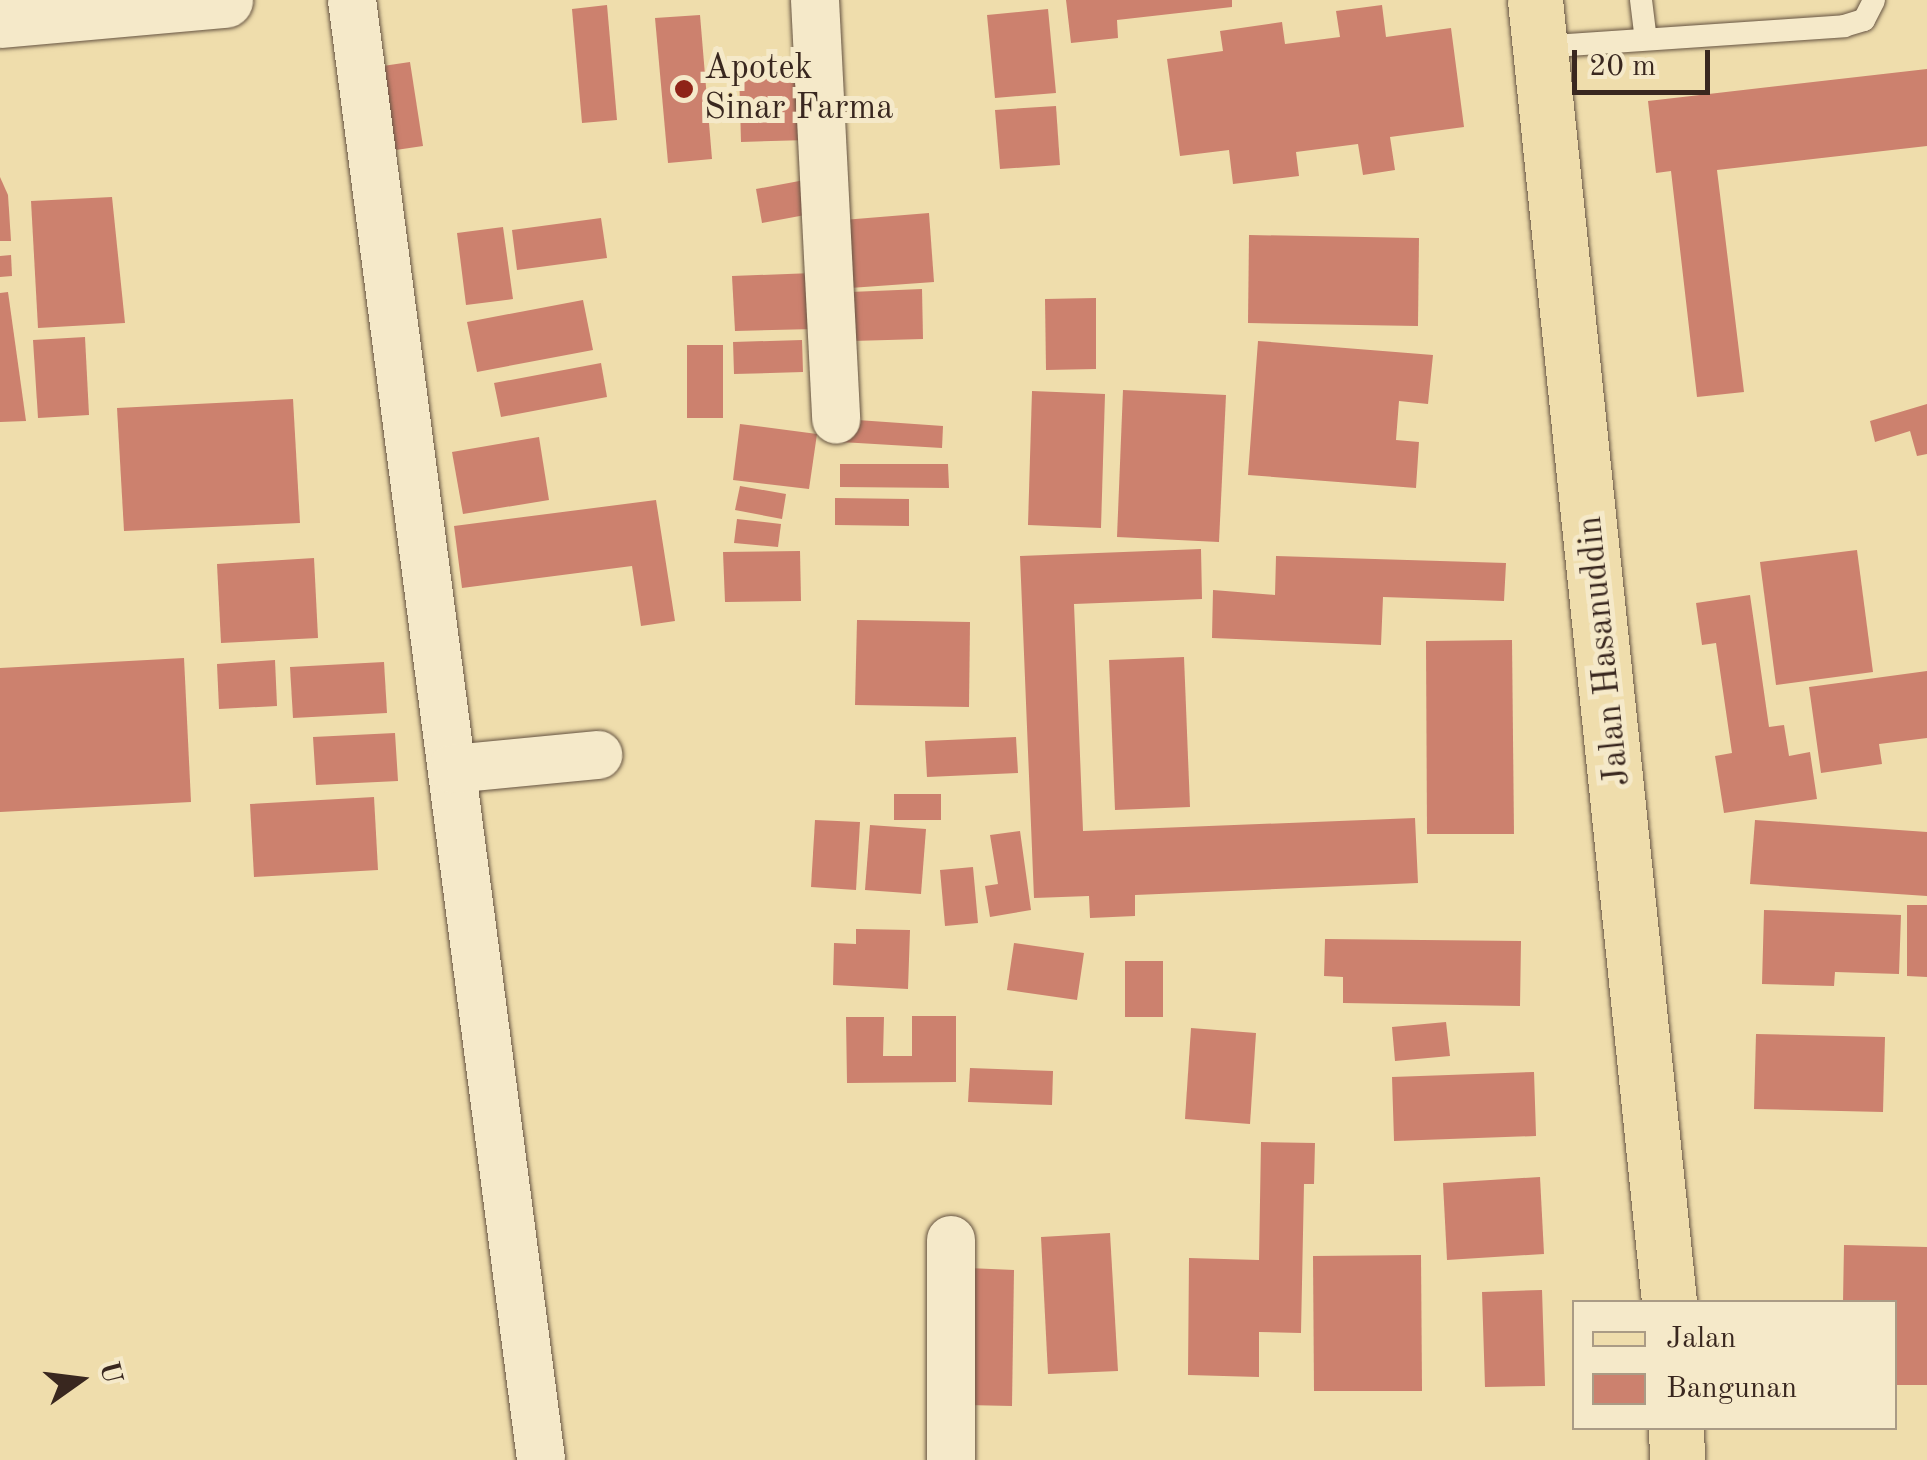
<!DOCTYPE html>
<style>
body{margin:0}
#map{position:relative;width:1927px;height:1460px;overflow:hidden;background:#efddac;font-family:"Old Standard TT",serif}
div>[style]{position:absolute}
.building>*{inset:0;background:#cc816e}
.roads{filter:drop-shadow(0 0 2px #665442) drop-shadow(0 0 2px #665442)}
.lane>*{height:22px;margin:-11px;padding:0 11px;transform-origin:11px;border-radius:11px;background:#f5e9c9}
.street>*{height:48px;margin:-24px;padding:0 24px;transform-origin:24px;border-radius:24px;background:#f5e9c9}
.secondary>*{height:55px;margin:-27.5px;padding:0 27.5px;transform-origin:27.5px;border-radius:27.5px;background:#f5e9c9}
.primary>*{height:55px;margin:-27.5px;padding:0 27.5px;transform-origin:27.5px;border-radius:27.5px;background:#efddac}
.dots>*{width:28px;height:28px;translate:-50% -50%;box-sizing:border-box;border:5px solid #f5e9c9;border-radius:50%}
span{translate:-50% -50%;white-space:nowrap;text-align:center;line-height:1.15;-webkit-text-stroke:10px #f5e9c9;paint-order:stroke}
.poi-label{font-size:35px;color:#39271f}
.left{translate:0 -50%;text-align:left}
.street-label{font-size:35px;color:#39271f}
.legend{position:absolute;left:1572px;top:1300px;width:325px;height:130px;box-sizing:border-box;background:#f5e9c9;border:2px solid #aa9b85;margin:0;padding:12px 18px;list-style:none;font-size:30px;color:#39271f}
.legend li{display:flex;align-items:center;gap:20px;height:50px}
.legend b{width:50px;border:2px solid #aa9b85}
.north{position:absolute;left:30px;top:1330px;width:100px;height:100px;-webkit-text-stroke:8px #f5e9c9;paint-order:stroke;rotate:76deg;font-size:28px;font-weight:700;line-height:40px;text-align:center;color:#39271f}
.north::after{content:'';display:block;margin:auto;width:35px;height:45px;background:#39271f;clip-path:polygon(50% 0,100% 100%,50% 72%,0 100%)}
.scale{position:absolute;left:1572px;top:50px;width:138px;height:45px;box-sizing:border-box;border:5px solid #39271f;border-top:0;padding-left:12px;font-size:30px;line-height:35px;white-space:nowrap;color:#39271f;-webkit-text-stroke:8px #f5e9c9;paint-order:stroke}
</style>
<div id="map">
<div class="building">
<div style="clip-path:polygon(1066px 0,1232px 0,1232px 7px,1117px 20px,1118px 38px,1071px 43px)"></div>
<div style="clip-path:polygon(607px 5px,617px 120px,582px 123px,572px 9px)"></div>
<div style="clip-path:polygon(1382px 5px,1386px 37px,1451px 28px,1464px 127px,1390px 137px,1395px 170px,1363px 175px,1358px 144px,1296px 152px,1299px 176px,1233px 184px,1229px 150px,1180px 156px,1167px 59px,1223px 51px,1220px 31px,1282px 22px,1285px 44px,1340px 37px,1336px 11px)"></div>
<div style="clip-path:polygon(1048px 9px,1056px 93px,995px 98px,987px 15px)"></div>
<div style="clip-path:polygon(700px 15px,712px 159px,668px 163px,655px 18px)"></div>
<div style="clip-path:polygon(410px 62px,423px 146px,389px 151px,376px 67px)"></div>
<div style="clip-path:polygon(806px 66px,808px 140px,741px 142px,739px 68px)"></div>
<div style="clip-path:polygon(1927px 69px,1927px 146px,1717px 170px,1744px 392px,1697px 397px,1671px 171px,1656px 173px,1648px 101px)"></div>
<div style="clip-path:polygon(1056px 106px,1060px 165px,1000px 169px,995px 110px)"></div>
<div style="clip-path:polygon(0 177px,8px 195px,11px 241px,0 241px)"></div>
<div style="clip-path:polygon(810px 179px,816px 213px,762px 223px,756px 189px)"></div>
<div style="clip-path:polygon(112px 197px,125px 323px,38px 328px,31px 201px)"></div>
<div style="clip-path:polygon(929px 213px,934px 282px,836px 289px,831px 221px)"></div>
<div style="clip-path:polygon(601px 218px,607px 258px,517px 270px,512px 230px)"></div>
<div style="clip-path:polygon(503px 227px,513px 299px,466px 305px,457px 233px)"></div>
<div style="clip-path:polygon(1249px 235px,1419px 238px,1418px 326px,1248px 323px)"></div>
<div style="clip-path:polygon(11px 255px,12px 276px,0 277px,0 256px)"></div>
<div style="clip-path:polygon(813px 273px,815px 329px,735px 331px,732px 276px)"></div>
<div style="clip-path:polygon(922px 289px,923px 339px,852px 341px,850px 292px)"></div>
<div style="clip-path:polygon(8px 292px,26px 421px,0 422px,0 293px)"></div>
<div style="clip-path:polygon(1096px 298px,1096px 369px,1046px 370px,1045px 299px)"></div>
<div style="clip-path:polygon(583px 300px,593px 350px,477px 372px,467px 322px)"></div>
<div style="clip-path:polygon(85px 337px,89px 415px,38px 418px,33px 340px)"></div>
<div style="clip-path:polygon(802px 340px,803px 372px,734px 374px,733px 342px)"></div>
<div style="clip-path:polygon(1258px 341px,1433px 355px,1428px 404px,1399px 401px,1396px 440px,1419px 442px,1416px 488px,1248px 475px)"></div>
<div style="clip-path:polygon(687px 345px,723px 345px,723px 418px,687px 418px)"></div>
<div style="clip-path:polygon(601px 363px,607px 397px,501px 417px,494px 383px)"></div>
<div style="clip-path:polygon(1123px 390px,1226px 395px,1219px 542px,1117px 537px)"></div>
<div style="clip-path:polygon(1032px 391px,1105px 394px,1101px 528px,1028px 525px)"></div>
<div style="clip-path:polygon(293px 399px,300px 523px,124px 531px,117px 408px)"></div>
<div style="clip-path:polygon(1927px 404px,1927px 454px,1917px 456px,1910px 431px,1875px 442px,1870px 421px)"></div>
<div style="clip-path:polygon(843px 419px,943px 426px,942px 448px,841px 442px)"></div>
<div style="clip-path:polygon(740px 424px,817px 434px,809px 489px,733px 480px)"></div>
<div style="clip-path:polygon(539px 437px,549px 500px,463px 514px,452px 452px)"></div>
<div style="clip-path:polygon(840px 464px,948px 464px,949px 488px,840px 487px)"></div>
<div style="clip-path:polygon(740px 486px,786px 494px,782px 519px,735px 510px)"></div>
<div style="clip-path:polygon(835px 498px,909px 499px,909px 526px,835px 525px)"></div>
<div style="clip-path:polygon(656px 500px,675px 621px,641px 626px,632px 566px,462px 588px,454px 526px)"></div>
<div style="clip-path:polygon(737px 519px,781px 524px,778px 547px,734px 543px)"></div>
<div style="clip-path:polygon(1201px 549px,1202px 599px,1074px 604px,1083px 831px,1415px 818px,1418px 883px,1135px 895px,1135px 916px,1090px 918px,1089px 896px,1034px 898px,1020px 556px)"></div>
<div style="clip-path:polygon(1857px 550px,1873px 672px,1776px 685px,1760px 562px)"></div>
<div style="clip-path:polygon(800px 551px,801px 601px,725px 602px,723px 552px)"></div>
<div style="clip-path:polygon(1276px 556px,1506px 563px,1504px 601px,1383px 597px,1381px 645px,1212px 638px,1213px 590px,1275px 595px)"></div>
<div style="clip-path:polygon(314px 558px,318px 638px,221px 643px,217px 564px)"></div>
<div style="clip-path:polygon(1750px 595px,1769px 727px,1784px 725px,1789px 756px,1810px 752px,1817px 799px,1724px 813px,1715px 756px,1732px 753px,1716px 643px,1702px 645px,1696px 603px)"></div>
<div style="clip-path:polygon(857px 620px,970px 622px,969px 707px,855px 705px)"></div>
<div style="clip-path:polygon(1512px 640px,1514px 834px,1427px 834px,1426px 641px)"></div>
<div style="clip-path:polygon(1184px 657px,1190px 807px,1115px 810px,1109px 660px)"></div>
<div style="clip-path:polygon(184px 658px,191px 802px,0 812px,0 668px)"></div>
<div style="clip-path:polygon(275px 660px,277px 706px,219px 709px,217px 664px)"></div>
<div style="clip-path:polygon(384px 662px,387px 713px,293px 718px,290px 667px)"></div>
<div style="clip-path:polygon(1927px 671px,1927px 738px,1879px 744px,1882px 764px,1821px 773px,1809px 687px)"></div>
<div style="clip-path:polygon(395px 733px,398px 781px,316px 785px,313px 737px)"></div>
<div style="clip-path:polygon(1016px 737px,1018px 773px,927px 777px,925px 741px)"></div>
<div style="clip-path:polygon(894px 794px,941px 794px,941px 820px,894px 820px)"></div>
<div style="clip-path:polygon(374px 797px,378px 870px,254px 877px,250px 804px)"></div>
<div style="clip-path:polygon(815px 820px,860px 822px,856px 890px,811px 887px)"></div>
<div style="clip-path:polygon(1755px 820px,1927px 832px,1927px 896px,1750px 884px)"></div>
<div style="clip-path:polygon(870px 825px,926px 829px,921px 894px,865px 890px)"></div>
<div style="clip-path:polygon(1020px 831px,1031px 910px,990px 917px,985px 886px,998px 884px,990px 835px)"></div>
<div style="clip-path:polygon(973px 867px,978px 923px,945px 926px,940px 870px)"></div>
<div style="clip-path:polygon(1907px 905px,1927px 905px,1927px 977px,1907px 976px)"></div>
<div style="clip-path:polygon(1764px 910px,1901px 915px,1899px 974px,1835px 972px,1834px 986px,1762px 984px)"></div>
<div style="clip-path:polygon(856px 929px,910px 930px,908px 989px,833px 985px,834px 943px,856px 944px)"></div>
<div style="clip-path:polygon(1325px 939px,1521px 941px,1520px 1006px,1343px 1003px,1343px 977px,1324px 976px)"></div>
<div style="clip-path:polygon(1014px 943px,1084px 953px,1077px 1000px,1007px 990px)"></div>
<div style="clip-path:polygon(1125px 961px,1163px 961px,1163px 1017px,1125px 1017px)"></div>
<div style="clip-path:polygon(912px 1016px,956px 1016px,956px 1082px,847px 1083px,846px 1017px,884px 1017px,883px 1056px,912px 1056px)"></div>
<div style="clip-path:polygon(1446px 1022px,1450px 1056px,1395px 1061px,1392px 1027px)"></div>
<div style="clip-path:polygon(1191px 1028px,1256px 1033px,1250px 1124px,1185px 1119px)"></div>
<div style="clip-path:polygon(1756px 1034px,1885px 1037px,1883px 1112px,1754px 1109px)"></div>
<div style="clip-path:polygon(970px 1068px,1053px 1071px,1052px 1105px,968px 1102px)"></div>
<div style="clip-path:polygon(1534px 1072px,1536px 1136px,1394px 1141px,1392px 1077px)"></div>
<div style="clip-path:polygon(1261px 1142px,1315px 1143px,1314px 1184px,1304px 1184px,1301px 1333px,1259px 1332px,1259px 1377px,1188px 1375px,1189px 1258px,1259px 1260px)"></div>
<div style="clip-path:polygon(1540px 1177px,1544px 1254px,1447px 1260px,1443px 1183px)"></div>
<div style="clip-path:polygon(1110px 1233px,1118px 1371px,1048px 1374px,1041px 1237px)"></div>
<div style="clip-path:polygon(1844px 1245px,1927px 1247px,1927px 1385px,1894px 1385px,1894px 1302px,1843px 1302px)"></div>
<div style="clip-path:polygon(1421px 1255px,1422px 1391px,1314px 1391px,1313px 1256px)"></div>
<div style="clip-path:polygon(968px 1268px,1014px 1270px,1012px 1406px,966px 1405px)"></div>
<div style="clip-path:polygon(1542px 1290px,1545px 1386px,1485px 1387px,1482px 1292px)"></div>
</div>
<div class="roads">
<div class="lane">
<div style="left:1641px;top:0;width:39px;rotate:83deg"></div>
<div style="left:1539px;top:47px;width:306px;rotate:-3.9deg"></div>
<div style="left:1844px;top:26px;width:21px;rotate:-17deg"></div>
<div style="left:1864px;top:20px;width:22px;rotate:-63deg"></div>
</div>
<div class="street">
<div style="left:352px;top:0;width:1472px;rotate:82.62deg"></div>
<div style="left:815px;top:0;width:420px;rotate:87.1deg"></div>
<div style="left:452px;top:769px;width:147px;rotate:-5.5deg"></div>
<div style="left:951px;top:1460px;width:220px;rotate:-90deg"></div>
</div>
<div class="secondary">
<div style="left:0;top:20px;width:226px;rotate:-5.1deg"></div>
</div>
<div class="primary">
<div style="left:1535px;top:0;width:1309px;rotate:84.12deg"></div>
<div style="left:1676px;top:1428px;width:32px;rotate:88deg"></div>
</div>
</div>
<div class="dots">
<div style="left:684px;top:89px;background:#8f2418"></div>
</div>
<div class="poi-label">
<span class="left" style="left:704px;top:89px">Apotek<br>Sinar Farma</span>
</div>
<div class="street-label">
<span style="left:1605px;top:651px;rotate:-96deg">Jalan Hasanuddin</span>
</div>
<ul class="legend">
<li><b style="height:12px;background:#efddac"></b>Jalan</li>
<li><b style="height:28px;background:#cc816e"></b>Bangunan</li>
</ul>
<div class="north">U</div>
<div class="scale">20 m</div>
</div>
